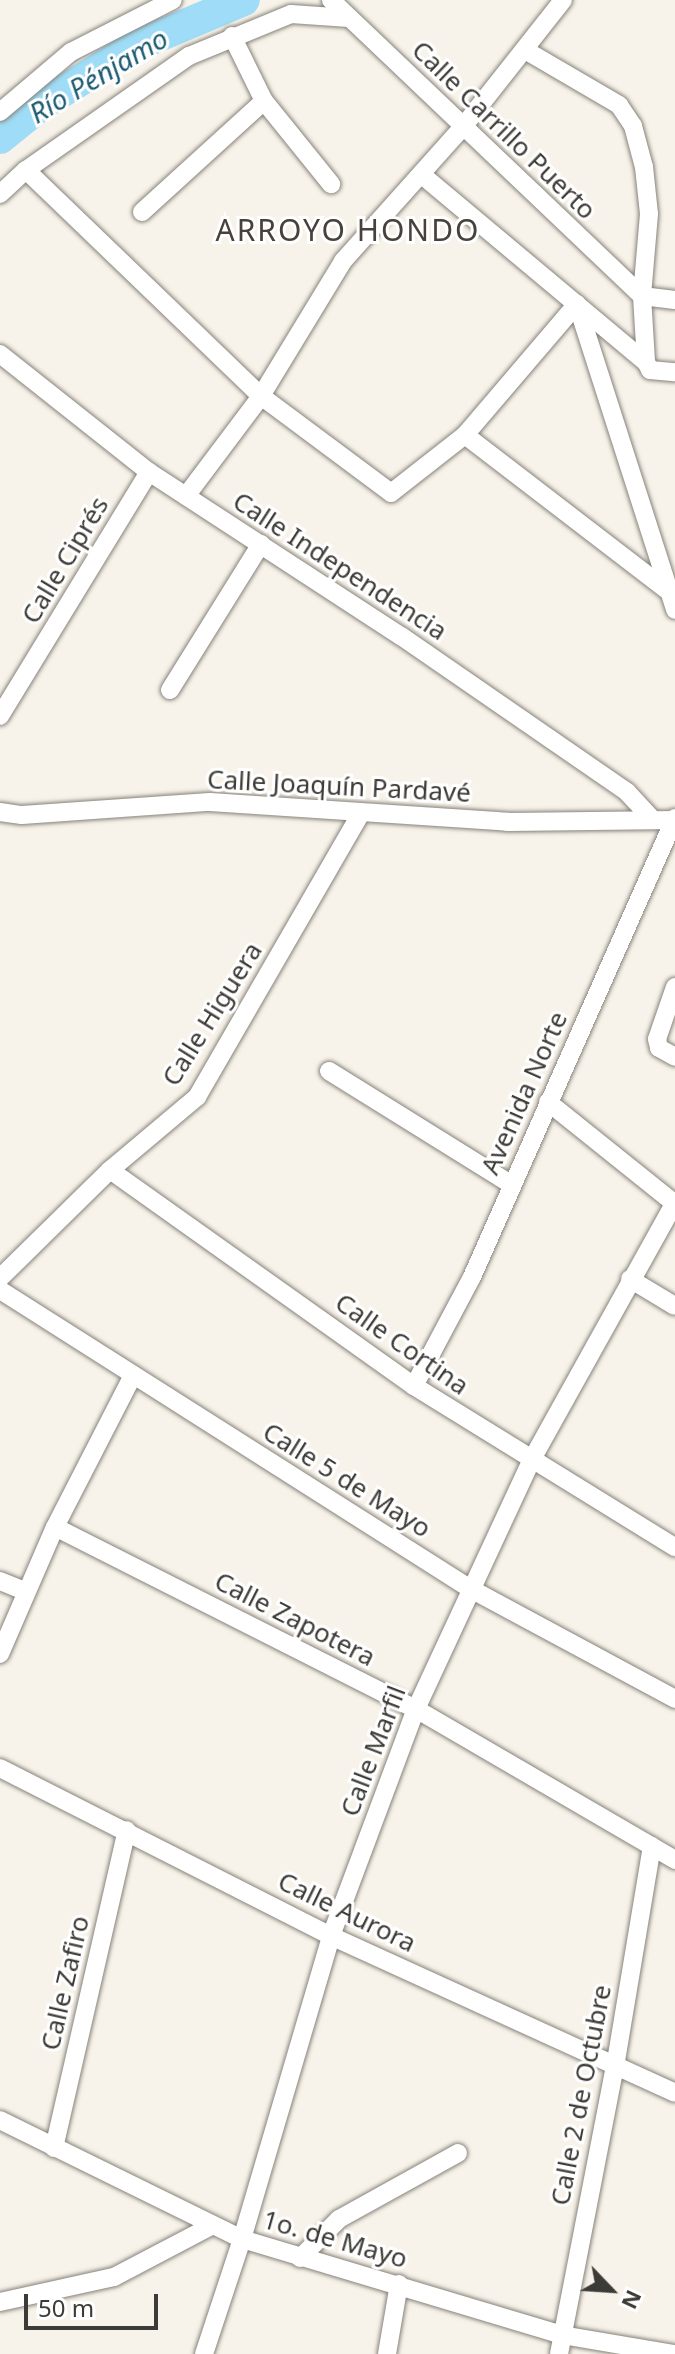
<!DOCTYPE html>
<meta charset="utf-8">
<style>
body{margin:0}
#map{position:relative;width:675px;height:2354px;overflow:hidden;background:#f8f3ea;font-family:"Noto Sans",sans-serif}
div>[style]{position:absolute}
.river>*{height:32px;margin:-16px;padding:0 16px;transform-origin:16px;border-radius:16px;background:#9edcf7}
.roads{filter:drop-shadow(0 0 2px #86827a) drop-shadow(0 0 2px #86827a)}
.minor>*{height:18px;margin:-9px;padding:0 9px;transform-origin:9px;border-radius:9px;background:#fff}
span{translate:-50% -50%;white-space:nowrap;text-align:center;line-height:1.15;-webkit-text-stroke:6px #fff;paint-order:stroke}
.street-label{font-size:26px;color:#3c3b37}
.water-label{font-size:28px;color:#1d5b73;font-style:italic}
.quarter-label{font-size:30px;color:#46423b;letter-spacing:2px}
.north{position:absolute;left:571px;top:2250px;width:80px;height:80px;-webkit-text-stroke:6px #fff;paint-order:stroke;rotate:115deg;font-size:22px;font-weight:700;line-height:32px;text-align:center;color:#3c3b37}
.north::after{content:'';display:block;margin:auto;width:28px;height:36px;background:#3c3b37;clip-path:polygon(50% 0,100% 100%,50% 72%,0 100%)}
.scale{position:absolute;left:24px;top:2294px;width:134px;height:36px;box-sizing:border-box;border:4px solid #3c3b37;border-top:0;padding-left:10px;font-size:24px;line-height:28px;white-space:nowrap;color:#3c3b37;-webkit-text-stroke:6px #fff;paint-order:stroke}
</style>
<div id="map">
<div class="river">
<div style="left:0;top:138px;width:54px;rotate:-39deg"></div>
<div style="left:42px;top:104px;width:110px;rotate:-31.9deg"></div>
<div style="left:135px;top:46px;width:118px;rotate:-22.9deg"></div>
</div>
<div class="roads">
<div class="minor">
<div style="left:331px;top:0;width:429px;rotate:43.6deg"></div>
<div style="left:642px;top:296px;width:33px;rotate:7deg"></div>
<div style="left:232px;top:36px;width:72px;rotate:63.8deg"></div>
<div style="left:264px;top:101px;width:107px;rotate:51.1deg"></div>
<div style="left:525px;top:50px;width:109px;rotate:30.3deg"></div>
<div style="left:619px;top:105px;width:25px;rotate:56deg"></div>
<div style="left:633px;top:126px;width:42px;rotate:75deg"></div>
<div style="left:644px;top:167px;width:47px;rotate:83.9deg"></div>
<div style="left:649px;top:214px;width:82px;rotate:94.9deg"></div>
<div style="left:642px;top:296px;width:66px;rotate:86.5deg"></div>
<div style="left:646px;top:362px;width:9px;rotate:63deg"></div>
<div style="left:650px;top:370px;width:25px;rotate:5deg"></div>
<div style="left:0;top:112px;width:93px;rotate:-40.2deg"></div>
<div style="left:71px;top:52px;width:114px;rotate:-27deg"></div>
<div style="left:26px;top:170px;width:326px;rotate:43.9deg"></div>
<div style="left:261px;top:396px;width:162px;rotate:36.7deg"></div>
<div style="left:391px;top:493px;width:94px;rotate:-38.1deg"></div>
<div style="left:465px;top:435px;width:172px;rotate:-49.5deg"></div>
<div style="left:422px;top:175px;width:292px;rotate:39.9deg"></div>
<div style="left:0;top:194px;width:35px;rotate:-43deg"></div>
<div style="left:26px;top:170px;width:199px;rotate:-35deg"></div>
<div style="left:189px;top:56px;width:110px;rotate:-22.4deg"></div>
<div style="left:291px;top:14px;width:58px;rotate:3.9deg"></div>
<div style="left:142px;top:212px;width:165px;rotate:-42.3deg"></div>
<div style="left:577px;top:304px;width:321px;rotate:72.2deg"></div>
<div style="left:0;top:354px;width:190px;rotate:38.4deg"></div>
<div style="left:149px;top:472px;width:301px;rotate:33.1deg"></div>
<div style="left:401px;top:636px;width:275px;rotate:34.6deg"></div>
<div style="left:627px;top:792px;width:37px;rotate:47deg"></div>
<div style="left:465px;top:435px;width:253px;rotate:37.5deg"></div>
<div style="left:186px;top:496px;width:125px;rotate:-53.1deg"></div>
<div style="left:261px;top:396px;width:158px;rotate:-58.7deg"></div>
<div style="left:343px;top:261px;width:178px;rotate:-48.2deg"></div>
<div style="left:462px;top:128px;width:163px;rotate:-51.7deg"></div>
<div style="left:170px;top:690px;width:172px;rotate:-58.1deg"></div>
<div style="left:0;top:716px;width:286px;rotate:-58.6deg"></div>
<div style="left:0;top:812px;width:22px;rotate:8deg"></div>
<div style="left:22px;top:815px;width:188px;rotate:-4deg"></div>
<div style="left:210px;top:802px;width:299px;rotate:3.8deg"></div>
<div style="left:508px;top:822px;width:167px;rotate:-0.7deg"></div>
<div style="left:675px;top:987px;width:55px;rotate:109.1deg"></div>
<div style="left:657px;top:1039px;width:9px;rotate:77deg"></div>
<div style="left:659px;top:1048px;width:18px;rotate:29deg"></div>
<div style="left:329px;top:1071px;width:216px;rotate:31.9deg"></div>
<div style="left:548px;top:1102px;width:161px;rotate:38.7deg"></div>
<div style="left:110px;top:1170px;width:373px;rotate:35.4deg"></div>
<div style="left:414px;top:1386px;width:307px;rotate:31.7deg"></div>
<div style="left:0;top:1278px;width:154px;rotate:-44.5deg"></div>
<div style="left:110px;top:1170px;width:114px;rotate:-40deg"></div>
<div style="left:197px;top:1097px;width:328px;rotate:-60deg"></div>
<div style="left:630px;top:1279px;width:52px;rotate:31deg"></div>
<div style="left:0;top:1290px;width:556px;rotate:32.43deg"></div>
<div style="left:469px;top:1588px;width:234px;rotate:28.3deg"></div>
<div style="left:414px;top:1386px;width:123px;rotate:-62deg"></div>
<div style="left:472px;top:1277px;width:502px;rotate:-66.14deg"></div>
<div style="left:55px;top:1527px;width:404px;rotate:26.8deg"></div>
<div style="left:416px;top:1709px;width:300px;rotate:30.2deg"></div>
<div style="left:0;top:1581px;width:27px;rotate:22deg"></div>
<div style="left:0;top:1654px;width:138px;rotate:-66.6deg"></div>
<div style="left:55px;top:1527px;width:171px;rotate:-62.8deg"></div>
<div style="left:0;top:1768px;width:371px;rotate:26.9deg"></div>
<div style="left:331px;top:1936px;width:378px;rotate:24.5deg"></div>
<div style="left:0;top:2120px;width:270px;rotate:26.2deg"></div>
<div style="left:242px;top:2239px;width:334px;rotate:16.7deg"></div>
<div style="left:562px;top:2335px;width:114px;rotate:9.6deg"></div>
<div style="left:54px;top:2148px;width:326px;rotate:-77.1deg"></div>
<div style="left:300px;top:2258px;width:55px;rotate:-45deg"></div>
<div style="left:339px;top:2219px;width:136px;rotate:-29deg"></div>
<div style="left:0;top:2302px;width:117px;rotate:-12.4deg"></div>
<div style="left:114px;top:2277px;width:110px;rotate:-27.7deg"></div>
<div style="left:204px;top:2354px;width:121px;rotate:-71.7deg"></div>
<div style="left:242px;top:2239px;width:316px;rotate:-73.6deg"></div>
<div style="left:331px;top:1936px;width:242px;rotate:-69.5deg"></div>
<div style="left:416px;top:1709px;width:273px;rotate:-65.1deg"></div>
<div style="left:531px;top:1461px;width:296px;rotate:-60.9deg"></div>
<div style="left:387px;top:2354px;width:71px;rotate:-80.3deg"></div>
<div style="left:559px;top:2354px;width:292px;rotate:-79deg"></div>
<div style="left:615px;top:2067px;width:224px;rotate:-80.5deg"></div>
</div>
</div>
<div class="street-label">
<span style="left:504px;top:130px;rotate:44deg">Calle Carrillo Puerto</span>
<span style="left:65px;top:560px;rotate:-59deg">Calle Ciprés</span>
<span style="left:340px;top:566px;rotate:33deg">Calle Independencia</span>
<span style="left:339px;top:786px;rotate:3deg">Calle Joaquín Pardavé</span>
<span style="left:212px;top:1014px;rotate:-58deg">Calle Higuera</span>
<span style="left:524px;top:1093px;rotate:-66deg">Avenida Norte</span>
<span style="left:402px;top:1344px;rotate:35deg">Calle Cortina</span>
<span style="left:347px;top:1480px;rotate:32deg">Calle 5 de Mayo</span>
<span style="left:295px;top:1619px;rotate:27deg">Calle Zapotera</span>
<span style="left:373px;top:1751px;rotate:-69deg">Calle Marfil</span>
<span style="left:347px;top:1912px;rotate:26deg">Calle Aurora</span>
<span style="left:65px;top:1983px;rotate:-77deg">Calle Zafiro</span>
<span style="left:581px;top:2095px;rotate:-79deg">Calle 2 de Octubre</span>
<span style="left:335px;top:2239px;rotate:16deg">1o. de Mayo</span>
</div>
<div class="water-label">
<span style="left:98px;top:75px;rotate:-31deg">Río Pénjamo</span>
</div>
<div class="quarter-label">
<span style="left:348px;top:230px">ARROYO HONDO</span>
</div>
<div class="north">N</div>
<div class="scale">50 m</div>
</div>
